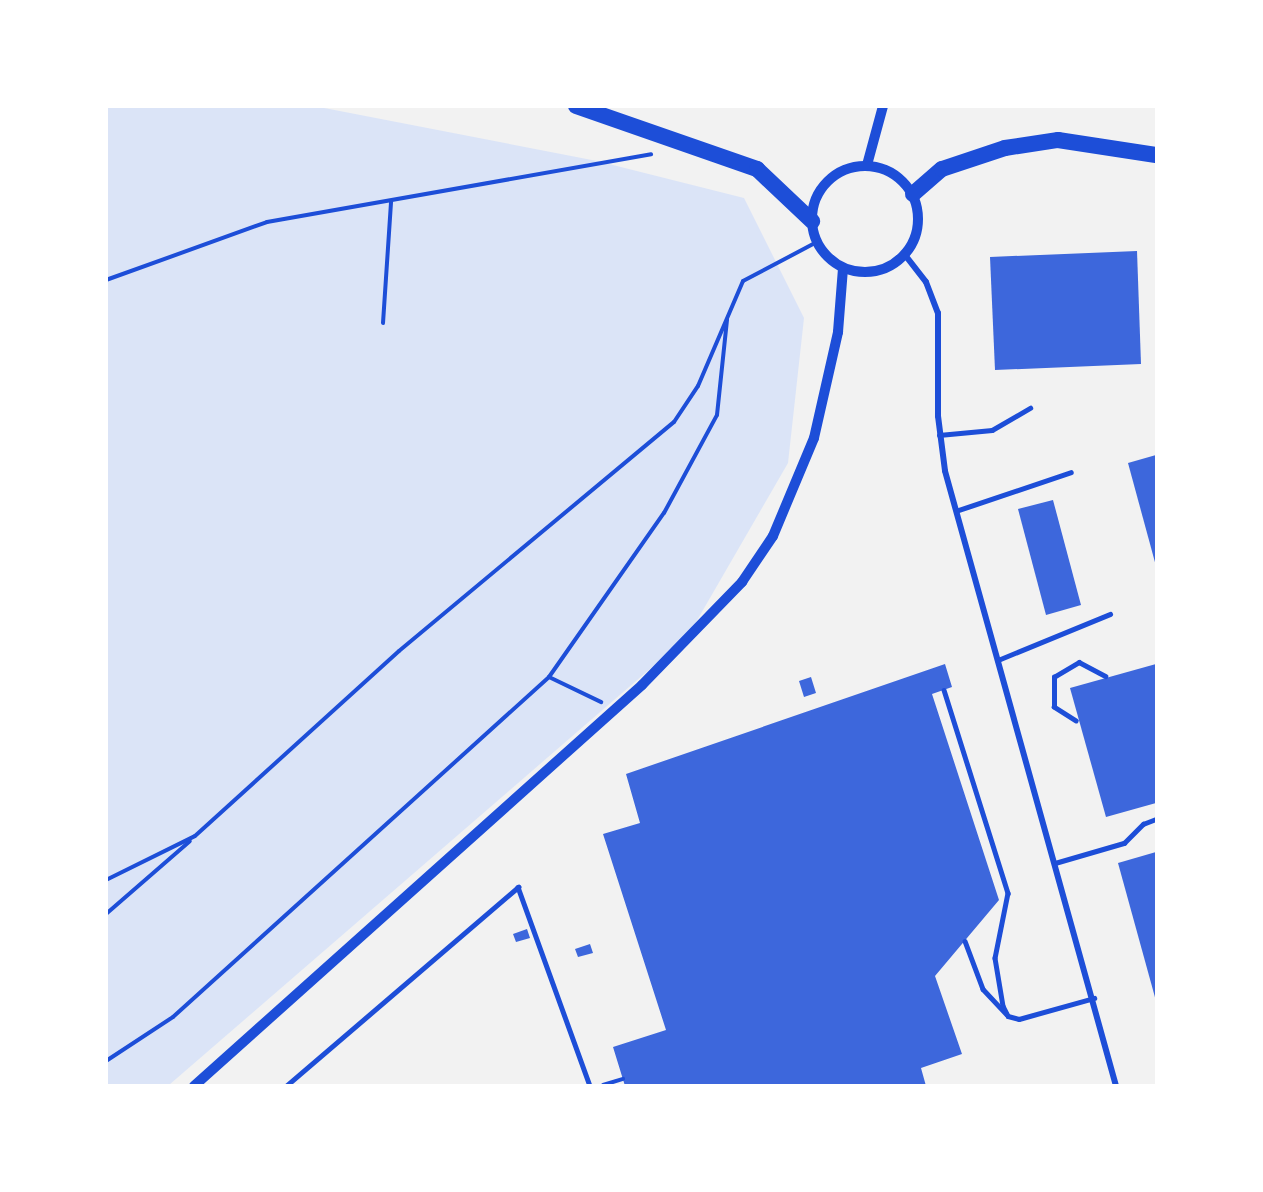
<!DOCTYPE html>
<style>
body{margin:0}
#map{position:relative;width:1263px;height:1192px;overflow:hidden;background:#f2f2f2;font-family:"Times New Roman",serif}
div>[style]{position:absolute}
.green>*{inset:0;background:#dbe4f7}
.building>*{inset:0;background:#3d67dc}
.path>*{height:4px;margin:-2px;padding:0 2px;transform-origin:2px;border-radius:2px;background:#1d4ed8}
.service>*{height:4.5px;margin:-2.25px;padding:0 2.25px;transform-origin:2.25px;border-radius:2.25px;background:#1d4ed8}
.minor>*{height:6px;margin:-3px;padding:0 3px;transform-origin:3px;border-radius:3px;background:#1d4ed8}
.tertiary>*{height:10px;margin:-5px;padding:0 5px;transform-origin:5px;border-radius:5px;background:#1d4ed8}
.tertiary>.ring{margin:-5px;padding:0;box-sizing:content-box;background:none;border:10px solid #1d4ed8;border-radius:50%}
.trunk>*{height:16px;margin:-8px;padding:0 8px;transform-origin:8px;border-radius:8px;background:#1d4ed8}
span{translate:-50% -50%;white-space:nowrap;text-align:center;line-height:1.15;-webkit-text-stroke:6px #fff;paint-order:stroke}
.frame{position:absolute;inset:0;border:108px solid #fff;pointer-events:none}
</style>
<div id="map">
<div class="green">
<div style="clip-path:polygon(107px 107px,319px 107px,597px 161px,744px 198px,804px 318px,788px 463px,688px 636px,169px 1085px,107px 1086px)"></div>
</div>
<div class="building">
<div style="clip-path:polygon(1137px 251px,1141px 364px,995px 370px,990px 257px)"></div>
<div style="clip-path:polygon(1156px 455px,1156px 566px,1128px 463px)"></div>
<div style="clip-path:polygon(1053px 500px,1081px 605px,1046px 615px,1018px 509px)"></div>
<div style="clip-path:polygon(945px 664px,952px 687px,932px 694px,999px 900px,935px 976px,962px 1054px,921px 1068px,926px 1086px,625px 1086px,613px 1047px,666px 1030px,603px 834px,640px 823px,626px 774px)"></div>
<div style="clip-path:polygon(1156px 664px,1156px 803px,1106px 817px,1070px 688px)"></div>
<div style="clip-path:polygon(811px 677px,816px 693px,804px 697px,799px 681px)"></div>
<div style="clip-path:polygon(1156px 852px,1156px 1001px,1118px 863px)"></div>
<div style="clip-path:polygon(527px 929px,530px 938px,516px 942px,513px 934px)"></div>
<div style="clip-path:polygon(590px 944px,593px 953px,578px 957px,575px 949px)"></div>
</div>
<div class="path">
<div style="left:106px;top:280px;width:171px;rotate:-19.8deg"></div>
<div style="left:267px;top:222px;width:390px;rotate:-10deg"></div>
<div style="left:383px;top:323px;width:122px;rotate:-86.2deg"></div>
<div style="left:549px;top:677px;width:200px;rotate:-55deg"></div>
<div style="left:664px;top:513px;width:111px;rotate:-61.6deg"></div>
<div style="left:717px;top:415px;width:96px;rotate:-84deg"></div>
<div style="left:106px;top:880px;width:99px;rotate:-26.3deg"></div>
<div style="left:195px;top:836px;width:275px;rotate:-42.2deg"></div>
<div style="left:399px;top:651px;width:358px;rotate:-39.8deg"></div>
<div style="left:674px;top:422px;width:43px;rotate:-56.3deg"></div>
<div style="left:698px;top:386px;width:114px;rotate:-66.8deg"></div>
<div style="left:743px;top:281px;width:84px;rotate:-27.8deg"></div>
<div style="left:106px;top:914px;width:111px;rotate:-41deg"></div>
<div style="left:106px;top:1061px;width:80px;rotate:-33.3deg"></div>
<div style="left:173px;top:1017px;width:507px;rotate:-42.12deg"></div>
<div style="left:549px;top:677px;width:58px;rotate:25.7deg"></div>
<div style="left:603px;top:1085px;width:21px;rotate:-17deg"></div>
</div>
<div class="service">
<div style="left:939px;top:435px;width:53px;rotate:-5.4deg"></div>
<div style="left:992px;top:430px;width:44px;rotate:-30.1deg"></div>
<div style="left:956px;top:511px;width:121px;rotate:-18.7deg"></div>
<div style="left:998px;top:660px;width:121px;rotate:-22.3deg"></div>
<div style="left:944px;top:690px;width:213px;rotate:72.5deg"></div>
<div style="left:1008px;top:893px;width:66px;rotate:101.3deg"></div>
<div style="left:995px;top:958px;width:49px;rotate:80.5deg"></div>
<div style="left:1003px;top:1006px;width:11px;rotate:63deg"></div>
<div style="left:1008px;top:1016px;width:11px;rotate:15deg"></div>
<div style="left:1019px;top:1019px;width:78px;rotate:-15.6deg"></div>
<div style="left:1076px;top:721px;width:26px;rotate:-148deg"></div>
<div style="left:1054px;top:707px;width:30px;rotate:-90deg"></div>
<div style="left:1054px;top:677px;width:29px;rotate:-31deg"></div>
<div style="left:1079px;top:662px;width:30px;rotate:28deg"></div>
<div style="left:1055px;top:863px;width:72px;rotate:-16.2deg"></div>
<div style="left:1124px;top:843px;width:27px;rotate:-45deg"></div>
<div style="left:1143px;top:824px;width:14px;rotate:-21deg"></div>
<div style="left:965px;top:941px;width:51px;rotate:69.4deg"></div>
<div style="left:983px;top:989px;width:34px;rotate:47deg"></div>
<div style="left:286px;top:1086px;width:306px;rotate:-40.6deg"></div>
<div style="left:518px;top:887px;width:212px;rotate:70.1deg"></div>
</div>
<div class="minor">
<div style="left:905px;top:255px;width:34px;rotate:52deg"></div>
<div style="left:926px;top:282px;width:33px;rotate:69deg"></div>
<div style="left:938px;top:313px;width:103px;rotate:90deg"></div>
<div style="left:938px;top:416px;width:55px;rotate:82.7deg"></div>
<div style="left:945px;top:471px;width:638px;rotate:74.46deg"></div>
</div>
<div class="tertiary">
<div style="left:867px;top:165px;width:61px;rotate:-74.8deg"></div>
<div class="ring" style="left:812px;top:166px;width:96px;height:96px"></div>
<div style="left:194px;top:1086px;width:601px;rotate:-41.83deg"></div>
<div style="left:642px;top:685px;width:144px;rotate:-45.8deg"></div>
<div style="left:742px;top:582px;width:55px;rotate:-56deg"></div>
<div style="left:773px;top:536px;width:106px;rotate:-67.3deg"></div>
<div style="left:814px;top:438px;width:109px;rotate:-77.2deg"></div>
<div style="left:838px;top:332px;width:64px;rotate:-85.5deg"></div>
</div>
<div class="trunk">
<div style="left:576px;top:106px;width:192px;rotate:19.2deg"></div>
<div style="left:757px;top:169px;width:76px;rotate:43.4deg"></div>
<div style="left:913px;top:194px;width:38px;rotate:-41deg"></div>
<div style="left:942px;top:169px;width:66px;rotate:-18.4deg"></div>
<div style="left:1005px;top:148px;width:54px;rotate:-8.6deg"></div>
<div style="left:1058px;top:140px;width:99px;rotate:8.7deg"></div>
</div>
<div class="frame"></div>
</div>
